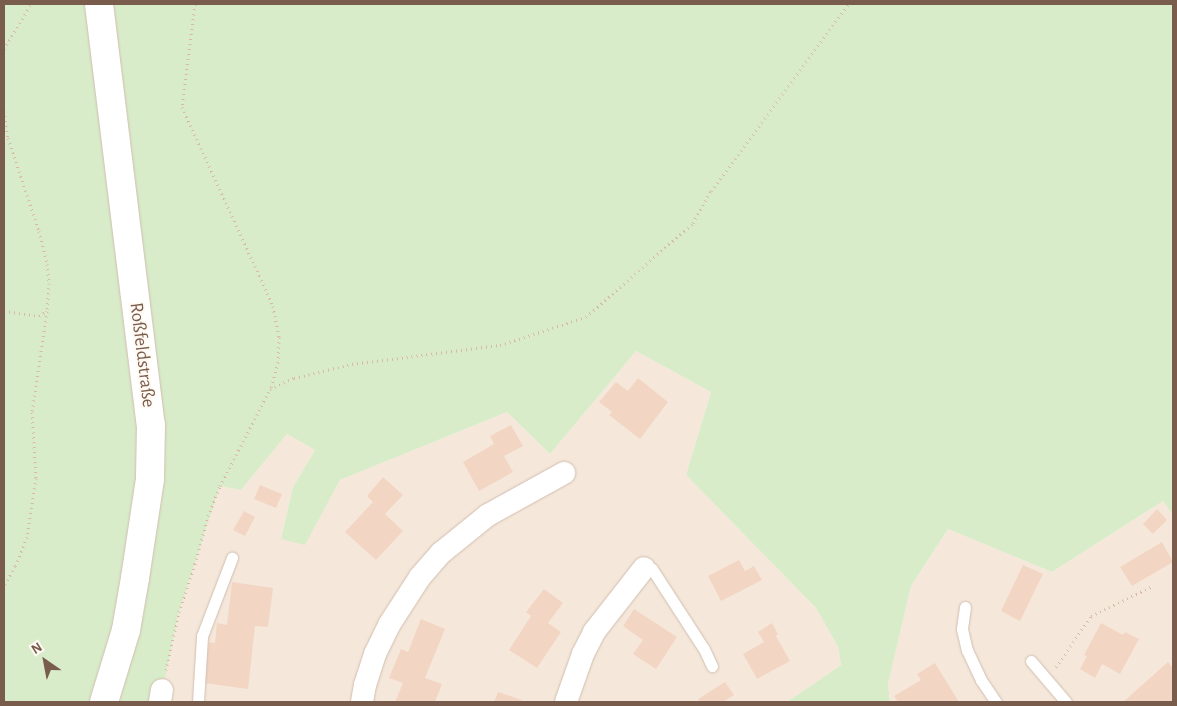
<!DOCTYPE html>
<meta charset="utf-8">
<style>
body{margin:0}
#map{position:relative;width:1177px;height:706px;overflow:hidden;background:#fdf6ec;font-family:"Alegreya Sans",sans-serif}
div>[style]{position:absolute}
.residential>*{inset:0;background:#f5e8da}
.green>*{inset:0;background:#d8ecc9}
.building>*{inset:0;background:#f3d5c3}
.path>*{height:3px;margin-top:-1.5px;transform-origin:0;background:repeating-linear-gradient(90deg,#d9b8a5 0 1px,transparent 0 5px)}
.roads{filter:drop-shadow(0 0 1px #d1beb0) drop-shadow(0 0 1px #d1beb0)}
.service>*{height:11px;margin:-5.5px;padding:0 5.5px;transform-origin:5.5px;border-radius:5.5px;background:#fff}
.minor>*{height:22px;margin:-11px;padding:0 11px;transform-origin:11px;border-radius:11px;background:#fff}
.secondary>*{height:28px;margin:-14px;padding:0 14px;transform-origin:14px;border-radius:14px;background:#fff}
span{translate:-50% -50%;white-space:nowrap;text-align:center;line-height:1.15;-webkit-text-stroke:4px #fffaf3;paint-order:stroke}
.street-label{font-size:19px;color:#7a5c4d}
.frame{position:absolute;inset:0;border:5px solid #7a5c4d;pointer-events:none}
.north{position:absolute;left:20px;top:636px;width:50px;height:50px;-webkit-text-stroke:4px #fffaf3;paint-order:stroke;rotate:327deg;font-size:14px;font-weight:700;line-height:20px;text-align:center;color:#7a5c4d}
.north::after{content:'';display:block;margin:auto;width:18px;height:22px;background:#7a5c4d;clip-path:polygon(50% 0,100% 100%,50% 72%,0 100%)}
</style>
<div id="map">
<div class="residential">
<div style="clip-path:polygon(636px 351px,711px 392px,686px 475px,816px 608px,838px 647px,841px 665px,787px 702px,160px 702px,179px 612px,220px 486px,241px 490px,287px 434px,315px 450px,293px 487px,281px 539px,305px 544px,340px 480px,507px 412px,550px 454px)"></div>
<div style="clip-path:polygon(1163px 501px,1173px 515px,1173px 702px,890px 702px,888px 684px,911px 586px,948px 529px,1052px 572px)"></div>
</div>
<div class="green">
<div style="clip-path:polygon(4px 4px,1173px 4px,1173px 515px,1163px 501px,1052px 572px,948px 529px,911px 586px,888px 684px,890px 702px,787px 702px,841px 665px,838px 647px,816px 608px,686px 475px,711px 392px,636px 351px,550px 454px,507px 412px,340px 480px,305px 545px,281px 539px,293px 487px,315px 450px,287px 434px,241px 490px,220px 486px,179px 612px,160px 702px,4px 702px)"></div>
</div>
<div class="building">
<div style="clip-path:polygon(638px 378px,668px 402px,640px 439px,609px 415px,612px 412px,599px 402px,616px 382px,628px 391px)"></div>
<div style="clip-path:polygon(511px 425px,523px 446px,504px 456px,513px 472px,479px 491px,463px 462px,494px 444px,490px 436px)"></div>
<div style="clip-path:polygon(383px 477px,403px 495px,385px 514px,403px 531px,376px 560px,345px 532px,373px 502px,367px 496px)"></div>
<div style="clip-path:polygon(260px 485px,282px 494px,276px 508px,254px 499px)"></div>
<div style="clip-path:polygon(1157px 509px,1167px 520px,1153px 534px,1143px 524px)"></div>
<div style="clip-path:polygon(244px 511px,255px 517px,245px 536px,233px 530px)"></div>
<div style="clip-path:polygon(1162px 542px,1173px 562px,1132px 586px,1120px 567px)"></div>
<div style="clip-path:polygon(739px 560px,745px 571px,754px 566px,762px 580px,721px 601px,708px 576px)"></div>
<div style="clip-path:polygon(1023px 565px,1043px 574px,1020px 621px,1001px 611px)"></div>
<div style="clip-path:polygon(232px 582px,273px 588px,268px 627px,255px 626px,248px 689px,204px 683px,209px 642px,215px 643px,217px 623px,227px 625px)"></div>
<div style="clip-path:polygon(544px 589px,563px 603px,548px 623px,561px 632px,537px 668px,509px 650px,531px 616px,526px 612px)"></div>
<div style="clip-path:polygon(634px 609px,677px 637px,656px 669px,633px 654px,643px 640px,623px 626px)"></div>
<div style="clip-path:polygon(421px 619px,445px 629px,425px 678px,442px 684px,435px 702px,395px 702px,403px 683px,389px 678px,401px 649px,408px 652px)"></div>
<div style="clip-path:polygon(772px 623px,778px 634px,776px 636px,790px 661px,757px 679px,743px 654px,764px 642px,758px 632px)"></div>
<div style="clip-path:polygon(1101px 623px,1123px 635px,1125px 632px,1139px 639px,1120px 674px,1102px 664px,1095px 678px,1080px 669px,1087px 656px,1084px 655px)"></div>
<div style="clip-path:polygon(1168px 662px,1173px 668px,1173px 702px,1123px 702px)"></div>
<div style="clip-path:polygon(935px 663px,959px 702px,898px 702px,894px 696px,921px 680px,917px 674px)"></div>
<div style="clip-path:polygon(725px 682px,734px 695px,723px 702px,700px 702px,698px 699px)"></div>
<div style="clip-path:polygon(498px 692px,522px 700px,521px 702px,494px 702px)"></div>
</div>
<div class="path">
<div style="left:195px;top:4px;width:104px;rotate:97.2deg"></div>
<div style="left:182px;top:107px;width:219px;rotate:65.4deg"></div>
<div style="left:273px;top:306px;width:32px;rotate:79deg"></div>
<div style="left:279px;top:337px;width:25px;rotate:92deg"></div>
<div style="left:278px;top:362px;width:27px;rotate:105deg"></div>
<div style="left:4px;top:49px;width:52px;rotate:-59deg"></div>
<div style="left:4px;top:111px;width:27px;rotate:82deg"></div>
<div style="left:8px;top:138px;width:98px;rotate:71.6deg"></div>
<div style="left:39px;top:231px;width:34px;rotate:76deg"></div>
<div style="left:47px;top:264px;width:19px;rotate:84deg"></div>
<div style="left:49px;top:283px;width:28px;rotate:94deg"></div>
<div style="left:4px;top:311px;width:35px;rotate:8deg"></div>
<div style="left:39px;top:316px;width:9px;rotate:-32deg"></div>
<div style="left:47px;top:311px;width:102px;rotate:98.4deg"></div>
<div style="left:32px;top:412px;width:66px;rotate:86.5deg"></div>
<div style="left:36px;top:478px;width:60px;rotate:98.7deg"></div>
<div style="left:27px;top:537px;width:31px;rotate:112deg"></div>
<div style="left:15px;top:566px;width:24px;rotate:118deg"></div>
<div style="left:1056px;top:667px;width:62px;rotate:-55.5deg"></div>
<div style="left:1091px;top:616px;width:69px;rotate:-25.8deg"></div>
<div style="left:166px;top:670px;width:59px;rotate:-77.4deg"></div>
<div style="left:179px;top:612px;width:51px;rotate:-71.6deg"></div>
<div style="left:195px;top:564px;width:50px;rotate:-74.8deg"></div>
<div style="left:208px;top:516px;width:32px;rotate:-68deg"></div>
<div style="left:220px;top:486px;width:109px;rotate:-62.7deg"></div>
<div style="left:270px;top:389px;width:26px;rotate:-25deg"></div>
<div style="left:294px;top:378px;width:60px;rotate:-13.6deg"></div>
<div style="left:352px;top:364px;width:149px;rotate:-7.3deg"></div>
<div style="left:500px;top:345px;width:90px;rotate:-18deg"></div>
<div style="left:586px;top:317px;width:142px;rotate:-41.3deg"></div>
<div style="left:693px;top:223px;width:37px;rotate:-61deg"></div>
<div style="left:711px;top:191px;width:232px;rotate:-53.6deg"></div>
</div>
<div class="roads">
<div class="service">
<div style="left:644px;top:568px;width:8px;rotate:7deg"></div>
<div style="left:652px;top:569px;width:95px;rotate:57deg"></div>
<div style="left:704px;top:649px;width:19px;rotate:65deg"></div>
<div style="left:965px;top:607px;width:22px;rotate:98deg"></div>
<div style="left:962px;top:629px;width:22px;rotate:77deg"></div>
<div style="left:967px;top:650px;width:33px;rotate:65deg"></div>
<div style="left:981px;top:680px;width:27px;rotate:56deg"></div>
<div style="left:1031px;top:661px;width:54px;rotate:49.5deg"></div>
<div style="left:198px;top:702px;width:66px;rotate:-86.5deg"></div>
<div style="left:202px;top:636px;width:84px;rotate:-69deg"></div>
</div>
<div class="minor">
<div style="left:160px;top:702px;width:12px;rotate:-81deg"></div>
<div style="left:362px;top:702px;width:17px;rotate:-80deg"></div>
<div style="left:365px;top:685px;width:33px;rotate:-72deg"></div>
<div style="left:375px;top:654px;width:32px;rotate:-64deg"></div>
<div style="left:389px;top:625px;width:57px;rotate:-57.1deg"></div>
<div style="left:420px;top:577px;width:32px;rotate:-49deg"></div>
<div style="left:441px;top:553px;width:60px;rotate:-39deg"></div>
<div style="left:488px;top:515px;width:87px;rotate:-28.9deg"></div>
<div style="left:566px;top:702px;width:51px;rotate:-70.5deg"></div>
<div style="left:583px;top:654px;width:25px;rotate:-63deg"></div>
<div style="left:594px;top:632px;width:81px;rotate:-52deg"></div>
</div>
<div class="secondary">
<div style="left:99px;top:4px;width:424px;rotate:83deg"></div>
<div style="left:151px;top:425px;width:54px;rotate:91.1deg"></div>
<div style="left:150px;top:479px;width:100px;rotate:98.6deg"></div>
<div style="left:135px;top:578px;width:53px;rotate:99.8deg"></div>
<div style="left:126px;top:630px;width:75px;rotate:107deg"></div>
</div>
</div>
<div class="street-label">
<span style="left:142px;top:355px;rotate:83deg">Roßfeldstraße</span>
</div>
<div class="frame"></div>
<div class="north">N</div>
</div>
